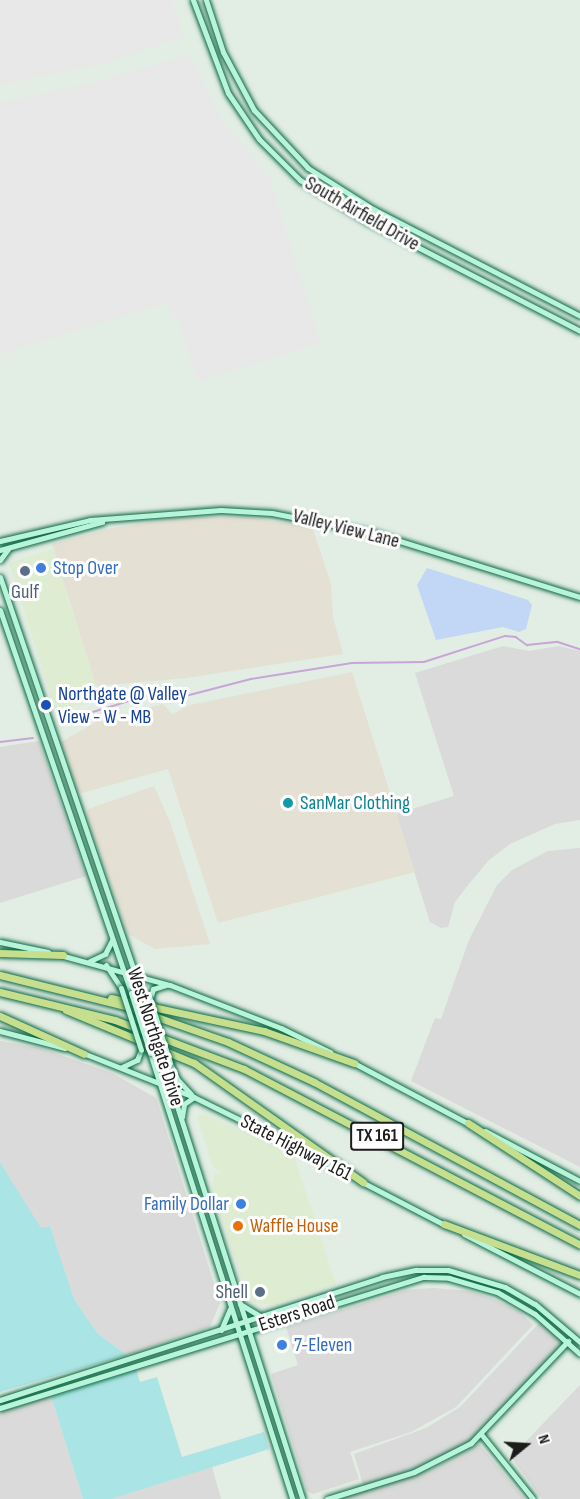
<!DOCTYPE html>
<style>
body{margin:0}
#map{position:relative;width:580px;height:1499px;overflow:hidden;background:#e2ede4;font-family:"Sofia Sans Condensed",sans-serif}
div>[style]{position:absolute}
.residential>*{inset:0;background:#d9dad9}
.commercial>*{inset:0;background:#deedd2}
.industrial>*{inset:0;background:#e5e0d4}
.grass>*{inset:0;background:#abe4e4}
.park>*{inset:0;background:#c1d7f5}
.parking>*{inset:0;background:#e8e8e8}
.stream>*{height:1.5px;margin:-0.75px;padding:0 0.75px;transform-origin:0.75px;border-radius:0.75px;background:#c9a5d7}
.roads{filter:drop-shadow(0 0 2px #0c6944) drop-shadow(0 0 2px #0c6944)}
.secondary>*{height:5px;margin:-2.5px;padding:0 2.5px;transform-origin:2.5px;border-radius:2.5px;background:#b8f4d9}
.highway>*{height:7px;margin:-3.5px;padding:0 3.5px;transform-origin:3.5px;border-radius:3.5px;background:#c6df8e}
.bridges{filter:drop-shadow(0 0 2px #0c6944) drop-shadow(0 0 2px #0c6944)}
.secondary-bridge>*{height:5px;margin:-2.5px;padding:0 2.5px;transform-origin:2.5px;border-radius:2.5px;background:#b8f4d9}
.dots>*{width:16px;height:16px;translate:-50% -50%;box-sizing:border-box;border:3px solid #fff;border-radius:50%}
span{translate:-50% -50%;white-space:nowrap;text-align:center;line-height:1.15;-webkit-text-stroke:6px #fff;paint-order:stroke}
.shield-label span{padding:2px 4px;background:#fff;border:2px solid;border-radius:4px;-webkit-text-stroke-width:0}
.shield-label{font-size:18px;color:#1c1c1c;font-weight:700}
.street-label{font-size:20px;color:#1c1c1c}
.shop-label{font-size:20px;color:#366cbe}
.left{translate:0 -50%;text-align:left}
.right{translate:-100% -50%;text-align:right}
.service-label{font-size:20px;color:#4e5e75}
.transit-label{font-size:20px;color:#164399}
.culture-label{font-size:20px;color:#0d838f}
.food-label{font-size:20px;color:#c56008}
.north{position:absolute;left:496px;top:1415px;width:60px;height:60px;-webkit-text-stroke:4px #fff;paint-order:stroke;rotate:72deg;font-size:16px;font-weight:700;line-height:24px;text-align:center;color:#1c1c1c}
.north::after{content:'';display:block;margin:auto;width:21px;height:27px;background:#1c1c1c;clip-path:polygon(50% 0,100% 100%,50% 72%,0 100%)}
</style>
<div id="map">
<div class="residential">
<div style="clip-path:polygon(503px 646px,529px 651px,559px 646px,580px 651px,580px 820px,555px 824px,510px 844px,489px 860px,468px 885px,455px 902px,448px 927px,441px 928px,430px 922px,396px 814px,454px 796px,415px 673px)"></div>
<div style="clip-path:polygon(39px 741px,86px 876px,0 903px,0 747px)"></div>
<div style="clip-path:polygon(580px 848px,580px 1167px,411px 1081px,435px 1018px,441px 1019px,469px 940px,497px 885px,512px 870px,548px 851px)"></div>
<div style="clip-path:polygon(0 1041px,40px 1048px,112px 1073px,156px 1098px,220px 1303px,210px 1327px,127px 1355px,98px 1334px,74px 1299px,50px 1226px,41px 1229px,0 1162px)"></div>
<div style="clip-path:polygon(433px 1288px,470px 1291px,491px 1298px,519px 1311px,533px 1325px,456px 1407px,411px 1432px,350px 1452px,359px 1479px,313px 1494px,307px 1491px,271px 1374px,298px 1365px,286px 1327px,406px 1290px)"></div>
<div style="clip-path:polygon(542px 1320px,566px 1342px,486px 1429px,459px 1451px,429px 1466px,364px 1488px,354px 1454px,426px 1428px,460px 1407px)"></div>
<div style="clip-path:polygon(580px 1385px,580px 1499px,542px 1499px,511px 1457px)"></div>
<div style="clip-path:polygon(51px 1396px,83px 1499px,0 1499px,0 1411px)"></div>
<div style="clip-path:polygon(479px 1444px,525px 1499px,340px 1499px,434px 1468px)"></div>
<div style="clip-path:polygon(212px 1467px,221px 1499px,112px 1499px)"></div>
</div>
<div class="commercial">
<div style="clip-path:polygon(53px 549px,100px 699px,56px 712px,9px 563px)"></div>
<div style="clip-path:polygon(203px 1114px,293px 1153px,336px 1285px,273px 1305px,250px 1302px,212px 1191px,214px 1175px,223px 1172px,213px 1167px,197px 1117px)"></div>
</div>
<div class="industrial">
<div style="clip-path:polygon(184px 517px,245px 517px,312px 526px,331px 584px,333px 617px,343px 654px,186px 678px,96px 686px,52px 544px,112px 528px)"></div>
<div style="clip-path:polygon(352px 672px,415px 872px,218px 923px,168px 769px,82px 793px,78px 791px,61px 742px,98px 721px,163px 704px,172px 714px,190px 705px)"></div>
<div style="clip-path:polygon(154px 786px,170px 822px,210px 944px,155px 949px,128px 934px,87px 816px,88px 809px)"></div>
</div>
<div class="grass">
<div style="clip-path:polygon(0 1162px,41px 1228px,50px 1226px,74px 1299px,98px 1334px,127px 1355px,0 1392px)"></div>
<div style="clip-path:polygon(136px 1369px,140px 1382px,157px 1377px,182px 1457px,264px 1432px,269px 1449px,112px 1499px,83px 1499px,51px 1396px)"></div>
</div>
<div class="park">
<div style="clip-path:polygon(427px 568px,528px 600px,532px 605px,526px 629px,519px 632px,503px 627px,436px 640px,417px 585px)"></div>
</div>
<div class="parking">
<div style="clip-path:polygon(0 0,172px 0,183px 36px,108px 63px,0 85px)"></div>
<div style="clip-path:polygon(189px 54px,222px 120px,269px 176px,321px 343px,197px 382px,177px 317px,172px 317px,167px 303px,0 354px,0 103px,99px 81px)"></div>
</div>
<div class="stream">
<div style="left:59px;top:722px;width:91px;rotate:-16.6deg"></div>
<div style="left:146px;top:696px;width:32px;rotate:4deg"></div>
<div style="left:178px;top:698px;width:75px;rotate:-14.6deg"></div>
<div style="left:251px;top:679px;width:102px;rotate:-9deg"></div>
<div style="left:352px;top:663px;width:72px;rotate:-0.8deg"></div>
<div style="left:424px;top:662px;width:85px;rotate:-17.8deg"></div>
<div style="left:505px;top:636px;width:11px;rotate:5deg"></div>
<div style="left:516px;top:637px;width:14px;rotate:36deg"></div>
<div style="left:527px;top:645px;width:31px;rotate:-6deg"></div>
<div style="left:558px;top:642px;width:23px;rotate:18deg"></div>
<div style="left:0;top:742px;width:33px;rotate:-7deg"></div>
</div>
<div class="roads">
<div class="secondary">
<div style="left:193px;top:0;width:99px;rotate:69.4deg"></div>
<div style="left:228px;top:93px;width:55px;rotate:56deg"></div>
<div style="left:259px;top:139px;width:58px;rotate:45deg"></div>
<div style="left:300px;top:180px;width:79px;rotate:31.5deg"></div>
<div style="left:367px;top:221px;width:240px;rotate:27.3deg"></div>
<div style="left:206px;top:0;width:55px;rotate:71.9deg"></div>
<div style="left:223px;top:52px;width:66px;rotate:61.9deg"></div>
<div style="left:254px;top:110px;width:79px;rotate:47deg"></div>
<div style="left:308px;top:168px;width:77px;rotate:32.2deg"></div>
<div style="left:373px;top:209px;width:233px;rotate:27.3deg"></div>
<div style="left:0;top:541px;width:92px;rotate:-13.1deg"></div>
<div style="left:90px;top:520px;width:131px;rotate:-4.4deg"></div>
<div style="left:221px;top:510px;width:51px;rotate:3.4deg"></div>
<div style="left:272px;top:513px;width:104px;rotate:11.1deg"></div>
<div style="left:374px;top:533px;width:216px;rotate:17.3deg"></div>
<div style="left:0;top:550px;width:106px;rotate:-15.4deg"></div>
<div style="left:0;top:560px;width:14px;rotate:-54deg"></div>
<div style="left:0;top:577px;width:451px;rotate:71.2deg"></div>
<div style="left:0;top:610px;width:405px;rotate:71.1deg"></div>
<div style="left:0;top:942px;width:49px;rotate:11.8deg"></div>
<div style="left:60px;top:955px;width:114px;rotate:15.3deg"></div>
<div style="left:170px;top:985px;width:119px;rotate:21.2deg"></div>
<div style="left:281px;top:1028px;width:55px;rotate:26.1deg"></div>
<div style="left:90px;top:961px;width:17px;rotate:-25deg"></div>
<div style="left:105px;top:954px;width:16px;rotate:-63deg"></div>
<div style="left:106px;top:965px;width:27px;rotate:57deg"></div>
<div style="left:150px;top:999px;width:10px;rotate:-73deg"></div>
<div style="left:153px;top:989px;width:14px;rotate:-17deg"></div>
<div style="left:0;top:1031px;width:67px;rotate:14.7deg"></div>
<div style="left:83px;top:1053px;width:119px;rotate:21.6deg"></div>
<div style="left:194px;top:1097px;width:165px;rotate:26.3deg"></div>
<div style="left:150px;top:1053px;width:468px;rotate:72.3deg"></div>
<div style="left:161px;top:1056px;width:465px;rotate:72.3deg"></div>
<div style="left:352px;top:1062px;width:135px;rotate:27.9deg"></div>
<div style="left:170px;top:1063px;width:17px;rotate:66deg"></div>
<div style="left:177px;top:1079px;width:21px;rotate:47deg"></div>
<div style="left:122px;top:1067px;width:17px;rotate:-25deg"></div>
<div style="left:137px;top:1060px;width:11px;rotate:-68deg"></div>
<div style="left:182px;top:1117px;width:13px;rotate:-81deg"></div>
<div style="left:184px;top:1104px;width:12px;rotate:-35deg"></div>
<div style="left:485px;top:1131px;width:107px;rotate:27.8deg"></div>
<div style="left:360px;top:1181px;width:96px;rotate:27.4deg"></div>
<div style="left:464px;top:1234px;width:131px;rotate:27.3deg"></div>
<div style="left:240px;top:1304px;width:26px;rotate:31deg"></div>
<div style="left:221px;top:1330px;width:23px;rotate:-67deg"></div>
<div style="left:0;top:1400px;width:401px;rotate:-17.8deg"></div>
<div style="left:382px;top:1277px;width:35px;rotate:-12deg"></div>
<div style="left:416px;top:1270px;width:32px"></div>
<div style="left:448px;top:1270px;width:59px;rotate:16.6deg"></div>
<div style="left:505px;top:1287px;width:34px;rotate:30deg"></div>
<div style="left:535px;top:1304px;width:59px;rotate:40.2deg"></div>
<div style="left:0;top:1408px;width:444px;rotate:-17.2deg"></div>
<div style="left:424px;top:1277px;width:25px;rotate:2deg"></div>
<div style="left:449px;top:1278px;width:50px;rotate:16.3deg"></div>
<div style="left:497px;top:1292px;width:44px;rotate:30.1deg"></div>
<div style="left:535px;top:1314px;width:60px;rotate:41.6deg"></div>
<div style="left:481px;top:1434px;width:83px;rotate:51.3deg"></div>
<div style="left:327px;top:1499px;width:91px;rotate:-17.2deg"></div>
<div style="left:414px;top:1472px;width:64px;rotate:-27deg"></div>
<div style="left:471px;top:1443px;width:141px;rotate:-46.4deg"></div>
</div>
<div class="highway">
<div style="left:0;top:953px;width:63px;rotate:1.8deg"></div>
<div style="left:0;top:975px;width:132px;rotate:14deg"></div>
<div style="left:128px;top:1007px;width:106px;rotate:19.3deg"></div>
<div style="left:228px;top:1042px;width:95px;rotate:24.9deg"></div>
<div style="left:314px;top:1082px;width:302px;rotate:28.3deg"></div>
<div style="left:0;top:992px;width:118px;rotate:13.7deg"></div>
<div style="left:115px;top:1020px;width:138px;rotate:20.8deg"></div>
<div style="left:244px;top:1069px;width:379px;rotate:27.6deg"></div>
<div style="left:111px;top:998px;width:157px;rotate:12.2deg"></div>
<div style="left:264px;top:1031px;width:96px;rotate:19.6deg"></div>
<div style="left:66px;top:1010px;width:139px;rotate:22.5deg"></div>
<div style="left:194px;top:1063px;width:207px;rotate:35.2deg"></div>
<div style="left:0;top:1016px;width:92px;rotate:24.3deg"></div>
<div style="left:468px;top:1123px;width:134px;rotate:33.1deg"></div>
<div style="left:444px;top:1224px;width:145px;rotate:20.6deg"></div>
</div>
</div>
<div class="bridges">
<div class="secondary-bridge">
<div style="left:121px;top:988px;width:65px;rotate:72.1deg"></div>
<div style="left:131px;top:993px;width:63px;rotate:72.4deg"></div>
<div style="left:150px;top:999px;width:67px;rotate:72.6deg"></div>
<div style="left:145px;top:1004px;width:54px;rotate:72.9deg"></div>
</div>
</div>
<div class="dots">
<div style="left:41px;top:568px;background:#3f7fe0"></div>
<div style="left:25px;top:571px;background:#5c6f8a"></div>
<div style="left:46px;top:705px;background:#1a4fb4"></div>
<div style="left:288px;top:803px;background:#0f9aa8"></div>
<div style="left:241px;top:1204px;background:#3f7fe0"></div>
<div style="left:238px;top:1226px;background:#e8710a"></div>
<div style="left:260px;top:1292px;background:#5c6f8a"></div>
<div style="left:282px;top:1345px;background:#3f7fe0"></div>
</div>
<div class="shield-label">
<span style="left:377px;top:1136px">TX 161</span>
</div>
<div class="street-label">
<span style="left:362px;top:214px;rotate:30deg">South Airfield Drive</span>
<span style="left:346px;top:529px;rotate:14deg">Valley View Lane</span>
<span style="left:155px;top:1037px;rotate:72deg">West Northgate Drive</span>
<span style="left:296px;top:1148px;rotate:27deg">State Highway 161</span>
<span style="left:297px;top:1314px;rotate:-18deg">Esters Road</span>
</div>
<div class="shop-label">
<span class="left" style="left:53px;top:568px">Stop Over</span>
<span class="right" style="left:229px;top:1204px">Family Dollar</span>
<span class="left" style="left:294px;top:1345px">7-Eleven</span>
</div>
<div class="service-label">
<span style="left:25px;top:592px">Gulf</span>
<span class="right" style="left:248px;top:1292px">Shell</span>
</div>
<div class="transit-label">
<span class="left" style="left:58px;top:706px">Northgate @ Valley<br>View - W - MB</span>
</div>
<div class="culture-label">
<span class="left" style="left:300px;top:803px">SanMar Clothing</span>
</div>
<div class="food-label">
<span class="left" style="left:250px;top:1226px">Waffle House</span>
</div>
<div class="north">N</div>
</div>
